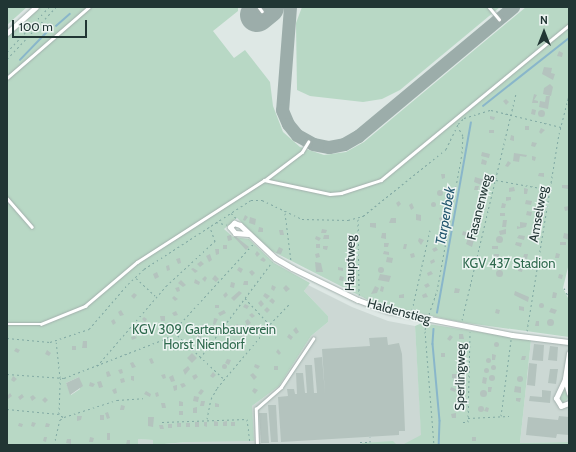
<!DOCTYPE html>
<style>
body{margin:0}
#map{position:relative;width:576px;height:452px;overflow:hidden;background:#dee8e5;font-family:Cabin,sans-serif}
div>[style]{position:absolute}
.built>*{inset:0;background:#ccd8d4}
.green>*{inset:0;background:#b8d8c5}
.stream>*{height:1.5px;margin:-0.75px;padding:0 0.75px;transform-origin:0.75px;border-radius:0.75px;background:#89b6ca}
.taxiway>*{height:13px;margin:-6.5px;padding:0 6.5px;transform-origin:6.5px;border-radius:6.5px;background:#9cadaa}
.runway>*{height:34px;margin:-17px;padding:0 17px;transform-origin:17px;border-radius:17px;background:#9cadaa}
.building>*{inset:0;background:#b4c3be}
.round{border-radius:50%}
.path>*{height:1px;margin-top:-0.5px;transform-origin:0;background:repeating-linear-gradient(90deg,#81a9a3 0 2px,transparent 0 5px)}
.roads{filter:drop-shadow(0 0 1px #a2afac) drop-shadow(0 0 1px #a2afac)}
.service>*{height:2.5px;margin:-1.25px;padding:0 1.25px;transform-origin:1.25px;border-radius:1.25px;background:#fff}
.minor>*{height:5px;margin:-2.5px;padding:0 2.5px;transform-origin:2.5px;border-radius:2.5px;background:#fff}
span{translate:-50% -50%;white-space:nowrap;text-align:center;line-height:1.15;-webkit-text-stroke:3px #eef5f3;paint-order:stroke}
.street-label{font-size:13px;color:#213634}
.park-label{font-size:13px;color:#2f6a4e}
.water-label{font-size:14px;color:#21556d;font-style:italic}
.frame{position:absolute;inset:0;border:8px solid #213634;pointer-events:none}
.north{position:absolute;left:524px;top:12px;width:40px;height:40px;-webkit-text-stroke:3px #eef5f3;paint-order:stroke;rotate:0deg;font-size:11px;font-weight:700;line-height:16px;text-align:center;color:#213634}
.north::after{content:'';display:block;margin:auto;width:14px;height:18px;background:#213634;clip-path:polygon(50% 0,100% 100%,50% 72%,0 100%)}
.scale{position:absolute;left:12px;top:20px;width:75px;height:18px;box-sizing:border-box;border:2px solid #213634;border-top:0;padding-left:5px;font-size:12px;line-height:14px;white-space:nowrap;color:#213634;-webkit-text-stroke:3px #eef5f3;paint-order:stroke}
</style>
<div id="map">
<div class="built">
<div style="clip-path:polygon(308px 285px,352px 307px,388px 321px,415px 326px,422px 445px,156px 445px,187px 442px,252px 406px,279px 386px,311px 336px,328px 322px,328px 316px,304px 291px)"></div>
<div style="clip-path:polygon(531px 340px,569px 345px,569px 442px,520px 443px)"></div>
<div style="clip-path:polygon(138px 439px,153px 440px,153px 445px,138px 445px)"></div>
</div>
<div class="green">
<div style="clip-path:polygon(7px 7px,27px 7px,7px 25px)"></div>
<div style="clip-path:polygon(evenodd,40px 7px,238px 7px,238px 11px,213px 31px,234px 58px,245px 50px,270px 82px,273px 106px,283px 132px,300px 147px,324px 155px,346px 152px,364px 142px,526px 7px,569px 7px,569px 263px,563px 288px,569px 300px,569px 337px,460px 322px,376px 304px,270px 250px,237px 218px,224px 229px,233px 237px,249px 239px,274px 263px,310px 283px,304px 291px,328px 316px,328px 322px,311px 336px,279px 386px,252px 406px,254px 441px,187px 442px,153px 445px,153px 440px,138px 439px,138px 445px,7px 445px,7px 36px,40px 7px,79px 377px,80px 389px,71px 395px,66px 383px,79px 377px)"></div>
<div style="clip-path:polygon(302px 7px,500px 7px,400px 90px,382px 99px,363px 102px,310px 96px,297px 90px,296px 23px)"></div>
<div style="clip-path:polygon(422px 323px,531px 340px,520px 443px,569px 442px,569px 445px,404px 444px,421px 435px,415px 326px)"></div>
<div style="clip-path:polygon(563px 386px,568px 398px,563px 403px,559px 399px)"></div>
<div style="clip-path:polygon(393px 441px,396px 444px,362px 445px,362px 443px)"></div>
</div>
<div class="stream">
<div style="left:56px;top:26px;width:18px;rotate:-41deg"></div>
<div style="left:20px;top:60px;width:40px;rotate:-46deg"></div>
<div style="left:483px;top:106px;width:110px;rotate:-38.3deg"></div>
<div style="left:437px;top:313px;width:193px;rotate:-79.9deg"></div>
<div style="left:434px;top:329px;width:15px;rotate:94deg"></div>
<div style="left:433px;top:344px;width:77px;rotate:84.8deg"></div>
<div style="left:440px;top:421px;width:24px;rotate:92deg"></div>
</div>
<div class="taxiway">
<div style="left:290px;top:7px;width:103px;rotate:94.4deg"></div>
<div style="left:282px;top:110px;width:15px;rotate:67deg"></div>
<div style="left:288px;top:124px;width:14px;rotate:51deg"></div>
<div style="left:297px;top:135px;width:18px;rotate:29deg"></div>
<div style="left:313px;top:144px;width:16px;rotate:11deg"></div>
<div style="left:329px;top:147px;width:15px;rotate:-11deg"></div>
<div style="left:344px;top:144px;width:16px;rotate:-30deg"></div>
<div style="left:358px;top:136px;width:202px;rotate:-39.8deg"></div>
</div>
<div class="runway">
<div style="left:257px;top:15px;width:13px;rotate:-39deg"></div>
</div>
<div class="building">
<div style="clip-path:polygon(559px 51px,563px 53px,562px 57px,557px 56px)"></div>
<div style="clip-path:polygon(544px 67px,552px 68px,551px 73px,555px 74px,553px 80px,542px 74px)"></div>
<div style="clip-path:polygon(550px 84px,553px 87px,551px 96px,543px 94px,544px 88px)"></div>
<div style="clip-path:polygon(534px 94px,537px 95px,534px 100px,538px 101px,538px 103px,532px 103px)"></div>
<div style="clip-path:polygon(546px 96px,550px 96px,548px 109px,539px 107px,540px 101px,545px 102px)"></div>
<div style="clip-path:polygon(506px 99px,509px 102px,506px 105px,503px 101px)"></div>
<div style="clip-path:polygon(532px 109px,536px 110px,535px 115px,531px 114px)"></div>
<div class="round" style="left:537.5px;top:109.5px;width:7px;height:7px"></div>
<div style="clip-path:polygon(490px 116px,495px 117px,494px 120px,490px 119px)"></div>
<div style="clip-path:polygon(525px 126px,529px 126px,529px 130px,525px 130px)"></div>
<div style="clip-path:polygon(541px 128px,545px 130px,541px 134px,539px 132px)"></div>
<div style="clip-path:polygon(489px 130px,494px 130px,494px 133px,489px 133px)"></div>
<div style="clip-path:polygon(511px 135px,514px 136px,514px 141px,510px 140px)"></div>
<div style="clip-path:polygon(532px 142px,537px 143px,535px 147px,531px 146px)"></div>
<div style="clip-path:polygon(482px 152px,490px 154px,489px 158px,481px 156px)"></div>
<div style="clip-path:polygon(514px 153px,527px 155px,526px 157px,520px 156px,519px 162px,513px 161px)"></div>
<div style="clip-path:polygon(532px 156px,536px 157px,535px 161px,532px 160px)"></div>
<div style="clip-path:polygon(482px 159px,487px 161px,486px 165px,481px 164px)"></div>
<div style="clip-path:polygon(508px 161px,511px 163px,508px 167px,505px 166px)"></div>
<div style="clip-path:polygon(539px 173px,544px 173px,544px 177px,538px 176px)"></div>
<div style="clip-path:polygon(441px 174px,445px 174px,445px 178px,442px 179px)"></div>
<div style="clip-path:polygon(475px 177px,485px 180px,484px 186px,474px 182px)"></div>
<div style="clip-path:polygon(562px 185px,569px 185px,568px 189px,562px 188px)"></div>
<div style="clip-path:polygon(475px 186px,479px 186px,478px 190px,474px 190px)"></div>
<div style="clip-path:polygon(514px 187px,515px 191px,509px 192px,509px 188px)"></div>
<div style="clip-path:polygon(524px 188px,528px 189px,527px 194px,524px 194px)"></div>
<div class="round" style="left:437px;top:190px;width:6px;height:6px"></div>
<div style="clip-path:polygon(506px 197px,511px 197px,511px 200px,506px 201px)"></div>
<div style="clip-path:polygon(526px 200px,532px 201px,531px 205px,525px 204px)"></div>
<div style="clip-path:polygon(399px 201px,401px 204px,398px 207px,396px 203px)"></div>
<div class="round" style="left:430.5px;top:201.5px;width:5px;height:5px"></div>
<div style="clip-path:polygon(412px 203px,414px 208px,411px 210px,409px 205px)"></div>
<div style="clip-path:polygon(502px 203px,506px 204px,505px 208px,501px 208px)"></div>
<div style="clip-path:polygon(569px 206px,569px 210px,565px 211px,564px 207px)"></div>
<div style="clip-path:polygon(527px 211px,532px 212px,531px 216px,526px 215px)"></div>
<div style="clip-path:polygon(500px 213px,505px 213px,505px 216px,500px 216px)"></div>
<div style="clip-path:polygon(416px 214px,421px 215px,421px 221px,416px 220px)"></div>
<div style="clip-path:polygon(245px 215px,248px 217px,245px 221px,243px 220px)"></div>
<div style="clip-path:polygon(443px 216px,445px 219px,440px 221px,439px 218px)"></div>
<div style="clip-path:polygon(250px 217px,256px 219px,255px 225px,249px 223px)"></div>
<div style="clip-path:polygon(391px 218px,396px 218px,396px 223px,389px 223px)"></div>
<div style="clip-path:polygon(503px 220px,507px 220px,506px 227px,502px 227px)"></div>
<div style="clip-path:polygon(520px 222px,527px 223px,526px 227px,517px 229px,517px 226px,520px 227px)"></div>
<div style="clip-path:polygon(370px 223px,376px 223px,376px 228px,370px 227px)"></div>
<div style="clip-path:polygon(259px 227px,263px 228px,263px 232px,258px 232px)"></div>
<div style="clip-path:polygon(472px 228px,477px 229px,477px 233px,472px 232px)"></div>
<div style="clip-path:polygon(322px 229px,327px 230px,326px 233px,321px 233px)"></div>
<div style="clip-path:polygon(506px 229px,506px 234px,500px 235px,499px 231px)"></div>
<div style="clip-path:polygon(279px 230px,283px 230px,284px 235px,280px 235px)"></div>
<div style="clip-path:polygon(463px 231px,468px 233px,467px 236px,462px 235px)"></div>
<div style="clip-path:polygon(382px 233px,386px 233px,386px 239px,381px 238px)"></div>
<div style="clip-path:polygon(564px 233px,569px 234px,569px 240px,563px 238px)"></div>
<div style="clip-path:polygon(231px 235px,232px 240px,228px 241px,227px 236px)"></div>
<div style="clip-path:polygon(324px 235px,329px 235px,329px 239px,323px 239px)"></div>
<div style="clip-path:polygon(519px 235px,525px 236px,524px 240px,517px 238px)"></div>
<div class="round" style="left:495.5px;top:235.5px;width:7px;height:7px"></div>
<div style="clip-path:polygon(235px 236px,249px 247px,246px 250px,234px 237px)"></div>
<div style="clip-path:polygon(316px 236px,321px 238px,319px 241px,315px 239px)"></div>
<div style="clip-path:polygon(419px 238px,424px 240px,421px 245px,418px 241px)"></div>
<div style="clip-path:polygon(468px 238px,474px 240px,472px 247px,466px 244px)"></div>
<div style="clip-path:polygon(516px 242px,522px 243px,521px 247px,515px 245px)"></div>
<div style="clip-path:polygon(560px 242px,566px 242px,566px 245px,560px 245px)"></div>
<div style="clip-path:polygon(384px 243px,389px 243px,388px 247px,384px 247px)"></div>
<div style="clip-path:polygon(316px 244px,320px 244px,320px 248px,316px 248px)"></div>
<div style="clip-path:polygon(404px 244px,407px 244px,406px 249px,403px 249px)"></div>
<div style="clip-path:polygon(223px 245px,227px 245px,227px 249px,223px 249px)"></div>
<div style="clip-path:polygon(323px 246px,328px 246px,327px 250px,323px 249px)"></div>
<div style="clip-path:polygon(492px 246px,498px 246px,498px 249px,492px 249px)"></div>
<div style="clip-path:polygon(279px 247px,283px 249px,281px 254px,276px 253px)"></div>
<div style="clip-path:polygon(436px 247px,438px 250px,434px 252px,432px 249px)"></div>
<div style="clip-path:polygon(215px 249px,219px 249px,219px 254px,216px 255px)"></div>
<div style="clip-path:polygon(257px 251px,260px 254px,257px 257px,255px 254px)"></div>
<div style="clip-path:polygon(384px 251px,389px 252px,389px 255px,383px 254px)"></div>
<div style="clip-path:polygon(319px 253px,320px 257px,316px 258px,315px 254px)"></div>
<div style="clip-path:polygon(414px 253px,415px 257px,411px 258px,410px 254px)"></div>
<div style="clip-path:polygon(556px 253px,560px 254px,559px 258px,555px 258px)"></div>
<div style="clip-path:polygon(210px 254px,212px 260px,209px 262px,206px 256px)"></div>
<div style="clip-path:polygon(494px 254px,499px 254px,499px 258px,494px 258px)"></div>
<div style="clip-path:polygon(524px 254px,528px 254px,527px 259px,523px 258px)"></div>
<div style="clip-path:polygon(263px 257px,266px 260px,264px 262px,260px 260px)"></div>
<div style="clip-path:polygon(387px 257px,393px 258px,392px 263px,386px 262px)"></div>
<div style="clip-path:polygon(180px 258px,181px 263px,178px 264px,176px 259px)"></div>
<div style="clip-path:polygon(434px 259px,435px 262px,431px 264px,430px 261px)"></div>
<div style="clip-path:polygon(201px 261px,204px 264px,200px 267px,197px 264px)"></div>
<div style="clip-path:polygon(315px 262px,321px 263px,323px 272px,316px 272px)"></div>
<div style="clip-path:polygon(551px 264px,556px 264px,556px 268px,551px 268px)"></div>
<div style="clip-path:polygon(169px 265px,170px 270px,167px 271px,166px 266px)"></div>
<div style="clip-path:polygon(239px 267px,243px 269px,241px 273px,237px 270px)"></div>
<div style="clip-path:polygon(338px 267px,343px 268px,343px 271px,338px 270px)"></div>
<div style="clip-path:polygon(518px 267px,523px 268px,522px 272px,518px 271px)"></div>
<div class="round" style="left:378px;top:267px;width:6px;height:6px"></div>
<div style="clip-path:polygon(193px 268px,198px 271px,195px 273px,191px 269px)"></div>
<div class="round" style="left:495.5px;top:269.5px;width:7px;height:7px"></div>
<div style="clip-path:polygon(252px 270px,255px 273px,252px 276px,249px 272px)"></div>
<div style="clip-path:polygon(431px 271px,433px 274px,428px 276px,427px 273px)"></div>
<div style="clip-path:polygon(157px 272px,159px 277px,155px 279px,153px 274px)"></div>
<div style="clip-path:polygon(380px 274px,391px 276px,389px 282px,378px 280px)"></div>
<div style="clip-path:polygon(559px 274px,563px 275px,562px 279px,558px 278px)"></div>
<div style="clip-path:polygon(215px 275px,219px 279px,216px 282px,212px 279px)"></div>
<div style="clip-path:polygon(205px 276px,207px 278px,205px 282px,202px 279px)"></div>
<div style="clip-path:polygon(340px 276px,344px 277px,343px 281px,339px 280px)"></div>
<div style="clip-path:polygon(349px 276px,356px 278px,355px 285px,347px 283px)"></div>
<div style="clip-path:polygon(195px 279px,200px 282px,199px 285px,194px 283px)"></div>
<div style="clip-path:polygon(181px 280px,186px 285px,183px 287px,178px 283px)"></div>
<div style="clip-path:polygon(244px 281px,248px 281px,248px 285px,243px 285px)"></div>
<div style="clip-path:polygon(231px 282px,235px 283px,234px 288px,230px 287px)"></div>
<div style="clip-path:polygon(428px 283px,430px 286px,426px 288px,424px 285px)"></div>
<div style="clip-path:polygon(272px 285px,276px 287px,274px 291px,271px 289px)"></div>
<div style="clip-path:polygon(286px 285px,290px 289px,286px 292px,283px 288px)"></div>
<div style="clip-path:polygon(375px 286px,379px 288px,377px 293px,371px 294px)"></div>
<div style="clip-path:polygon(381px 286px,384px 287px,383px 292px,380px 291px)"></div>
<div style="clip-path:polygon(179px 287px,180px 291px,177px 292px,175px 288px)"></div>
<div style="clip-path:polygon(455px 288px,460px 289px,459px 293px,454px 293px)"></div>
<div style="clip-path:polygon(239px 291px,242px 293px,234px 301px,231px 298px)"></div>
<div style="clip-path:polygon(515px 291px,529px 297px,528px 302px,514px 295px)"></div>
<div style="clip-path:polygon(226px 292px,228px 295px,225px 298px,223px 295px)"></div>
<div style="clip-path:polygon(553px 292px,557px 293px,556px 298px,552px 298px)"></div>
<div style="clip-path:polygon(134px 293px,137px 295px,134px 299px,131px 296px)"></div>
<div style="clip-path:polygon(265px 293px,270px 296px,267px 299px,263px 296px)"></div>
<div style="clip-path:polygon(426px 293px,428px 297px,423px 298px,422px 295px)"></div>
<div style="clip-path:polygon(404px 294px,404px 298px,399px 298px,399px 295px)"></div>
<div style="clip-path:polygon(174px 296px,178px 299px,175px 301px,172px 298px)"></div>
<div style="clip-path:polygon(272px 298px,275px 301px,273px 304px,269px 301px)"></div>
<div style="clip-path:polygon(261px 300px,264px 304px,261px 307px,258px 303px)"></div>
<div class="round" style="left:538.5px;top:302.5px;width:5px;height:5px"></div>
<div style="clip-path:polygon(245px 304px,249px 306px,247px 309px,243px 307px)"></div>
<div style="clip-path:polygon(215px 305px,219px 305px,219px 308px,215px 308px)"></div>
<div style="clip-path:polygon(519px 306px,524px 307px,524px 311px,519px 310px)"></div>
<div style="clip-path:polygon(267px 307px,270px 310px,267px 313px,264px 310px)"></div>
<div style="clip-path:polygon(551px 308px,557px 310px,555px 314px,549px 312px)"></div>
<div style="clip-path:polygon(496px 309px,500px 310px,499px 314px,495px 313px)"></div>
<div style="clip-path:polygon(121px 310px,124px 315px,120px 316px,118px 312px)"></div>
<div style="clip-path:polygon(224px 310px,226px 313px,220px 316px,218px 313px)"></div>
<div style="clip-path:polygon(176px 311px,178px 315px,174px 316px,172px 313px)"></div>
<div style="clip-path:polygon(252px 313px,255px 316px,252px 318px,249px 315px)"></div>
<div style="clip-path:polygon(160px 316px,165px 316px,165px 321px,161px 321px)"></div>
<div style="clip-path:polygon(144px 317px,147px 319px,145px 322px,142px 319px)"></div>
<div style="clip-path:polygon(214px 318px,218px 319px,215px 325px,213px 324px)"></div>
<div class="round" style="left:546.5px;top:318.5px;width:7px;height:7px"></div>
<div style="clip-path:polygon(114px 319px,116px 323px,113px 325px,111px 321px)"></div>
<div style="clip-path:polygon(248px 319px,251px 323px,247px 326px,245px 321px)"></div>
<div style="clip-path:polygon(536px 321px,539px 321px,539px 326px,535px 326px)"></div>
<div style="clip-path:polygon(203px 324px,207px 328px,204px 330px,201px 327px)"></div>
<div style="clip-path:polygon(237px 324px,240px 326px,238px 329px,235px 327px)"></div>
<div style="clip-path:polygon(141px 326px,143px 330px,138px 332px,136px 328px)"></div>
<div style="clip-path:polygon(296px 327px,299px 332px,296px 334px,293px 330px)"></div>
<div style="clip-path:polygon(199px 334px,202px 337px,199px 340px,196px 337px)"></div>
<div style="clip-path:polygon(243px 334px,246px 337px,244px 339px,241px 336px)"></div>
<div style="clip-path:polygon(289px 334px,293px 337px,291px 340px,287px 337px)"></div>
<div style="clip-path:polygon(459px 334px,463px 334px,464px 339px,459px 339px)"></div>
<div style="clip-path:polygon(450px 335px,453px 337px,450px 341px,447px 339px)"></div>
<div style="clip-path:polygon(135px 336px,137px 338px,132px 340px,131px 337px)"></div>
<div style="clip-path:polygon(387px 337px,388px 345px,399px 343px,402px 354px,405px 431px,399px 431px,399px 435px,281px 442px,278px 397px,288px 396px,287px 389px,294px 389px,295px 394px,297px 394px,296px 373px,303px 373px,305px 393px,307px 393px,305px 365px,312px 365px,314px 393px,317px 393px,314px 358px,322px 357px,325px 394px,322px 349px,370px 346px,369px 338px)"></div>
<div style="clip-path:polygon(234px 339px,238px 342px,236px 345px,232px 342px)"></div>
<div style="clip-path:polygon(83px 341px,87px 341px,87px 348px,82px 348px)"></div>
<div class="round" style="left:493.5px;top:341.5px;width:5px;height:5px"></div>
<div style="clip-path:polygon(534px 344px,544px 345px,543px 361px,532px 360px)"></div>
<div style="clip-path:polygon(72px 346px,76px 346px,76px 350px,72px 350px)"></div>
<div style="clip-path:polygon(550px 346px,558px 347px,557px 361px,548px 360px)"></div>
<div style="clip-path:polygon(16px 348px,20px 350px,18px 353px,14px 351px)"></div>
<div style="clip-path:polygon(278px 349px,281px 353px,279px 355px,276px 352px)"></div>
<div style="clip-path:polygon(47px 350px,51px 353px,49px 356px,45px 354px)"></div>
<div style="clip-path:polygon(192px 353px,197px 358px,192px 363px,187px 358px)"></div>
<div style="clip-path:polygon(441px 353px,445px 353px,445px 357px,441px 357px)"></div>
<div style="clip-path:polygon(492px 354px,496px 355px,495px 360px,492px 360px)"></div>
<div style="clip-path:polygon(522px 356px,526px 356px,525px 360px,521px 360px)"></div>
<div class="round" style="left:485.5px;top:357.5px;width:5px;height:5px"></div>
<div style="clip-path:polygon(152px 358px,154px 363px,151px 364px,149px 359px)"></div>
<div style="clip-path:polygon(227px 359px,231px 360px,229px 365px,225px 363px)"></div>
<div style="clip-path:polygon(133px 362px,136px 367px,132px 368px,130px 363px)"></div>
<div style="clip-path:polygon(529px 363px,537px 364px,535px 386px,527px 385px)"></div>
<div class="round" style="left:221.5px;top:363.5px;width:5px;height:5px"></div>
<div style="clip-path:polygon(255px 364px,260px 366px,258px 369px,254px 367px)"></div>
<div class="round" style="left:490.5px;top:364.5px;width:5px;height:5px"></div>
<div style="clip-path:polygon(188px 366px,190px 369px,185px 375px,183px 370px)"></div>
<div style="clip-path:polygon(274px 366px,278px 366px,278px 370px,274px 370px)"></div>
<div class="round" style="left:483.5px;top:367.5px;width:5px;height:5px"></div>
<div style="clip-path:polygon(122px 369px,123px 373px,120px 374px,118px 370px)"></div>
<div style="clip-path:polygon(550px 369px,558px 369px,556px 384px,548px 383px)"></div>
<div style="clip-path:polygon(109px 371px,111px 376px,107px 377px,106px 372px)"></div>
<div style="clip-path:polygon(213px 372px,216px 375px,213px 378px,210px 376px)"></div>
<div style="clip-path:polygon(253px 373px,257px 377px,254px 380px,250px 375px)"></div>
<div style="clip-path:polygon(165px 374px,166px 378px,163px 379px,161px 375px)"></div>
<div style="clip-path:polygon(196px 374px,198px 377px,194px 380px,192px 376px)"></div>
<div style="clip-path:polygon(452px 374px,459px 374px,457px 380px,452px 378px)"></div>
<div class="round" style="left:489px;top:375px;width:6px;height:6px"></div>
<div style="clip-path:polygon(173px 375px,175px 381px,171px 382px,169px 377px)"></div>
<div class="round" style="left:517px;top:376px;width:6px;height:6px"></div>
<div style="clip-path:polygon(13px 376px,17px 379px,14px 382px,11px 380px)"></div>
<div style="clip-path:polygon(131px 376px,134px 376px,134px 381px,131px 380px)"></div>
<div style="clip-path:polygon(79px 377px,83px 386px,70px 395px,66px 383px)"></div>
<div style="clip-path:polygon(483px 377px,487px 378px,486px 384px,482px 383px)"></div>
<div style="clip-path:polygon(124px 378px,125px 382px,121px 383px,120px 379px)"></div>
<div style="clip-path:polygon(101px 381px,103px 387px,99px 388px,97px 382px)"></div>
<div style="clip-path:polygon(90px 382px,95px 384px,93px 387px,89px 386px)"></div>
<div style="clip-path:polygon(184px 383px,186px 386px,182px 388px,180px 384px)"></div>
<div style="clip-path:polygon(177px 385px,177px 390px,174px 391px,173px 386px)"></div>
<div style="clip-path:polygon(515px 386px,521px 387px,521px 393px,514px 392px)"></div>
<div style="clip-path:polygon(451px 387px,456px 389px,455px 392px,450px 390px)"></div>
<div style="clip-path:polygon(488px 387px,492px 387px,491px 392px,488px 392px)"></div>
<div style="clip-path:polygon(116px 388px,117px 393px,114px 394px,112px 390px)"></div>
<div style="clip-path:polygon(254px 388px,258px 390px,255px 394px,252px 391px)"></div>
<div style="clip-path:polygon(201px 389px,204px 391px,201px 395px,198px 393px)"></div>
<div class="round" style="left:479.5px;top:389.5px;width:7px;height:7px"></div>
<div style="clip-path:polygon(542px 390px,551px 391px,550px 403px,529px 401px,530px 396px,542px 397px)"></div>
<div style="clip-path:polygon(146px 391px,151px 394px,150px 397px,144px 394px)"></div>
<div style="clip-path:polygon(158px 392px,159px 396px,156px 397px,155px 393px)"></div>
<div style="clip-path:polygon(10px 393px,12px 396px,8px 399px,7px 396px)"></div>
<div style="clip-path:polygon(22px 394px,24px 397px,20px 400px,18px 397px)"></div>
<div style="clip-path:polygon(33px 395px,36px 398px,32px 401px,30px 397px)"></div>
<div style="clip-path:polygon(194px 396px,199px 397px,198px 402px,193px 401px)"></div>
<div style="clip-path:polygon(45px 397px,48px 400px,45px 403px,42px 400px)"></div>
<div style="clip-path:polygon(516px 398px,521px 398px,520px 402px,516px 401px)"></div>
<div style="clip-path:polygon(179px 401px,183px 402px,183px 406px,179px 406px)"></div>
<div style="clip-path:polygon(201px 401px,205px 401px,204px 406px,200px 406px)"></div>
<div style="clip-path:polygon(161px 403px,165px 403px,166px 408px,162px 408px)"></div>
<div style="clip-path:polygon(215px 403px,219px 404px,219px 407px,215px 407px)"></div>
<div style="clip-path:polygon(121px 405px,125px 406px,124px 410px,120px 410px)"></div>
<div style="clip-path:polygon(268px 405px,276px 405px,278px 442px,271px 442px)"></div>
<div class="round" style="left:478px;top:406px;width:6px;height:6px"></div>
<div style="clip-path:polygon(197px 407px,197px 413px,193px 413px,193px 408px)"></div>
<div style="clip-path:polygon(486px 407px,489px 408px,488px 412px,484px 411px)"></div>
<div style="clip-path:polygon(179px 411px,183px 411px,183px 415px,179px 415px)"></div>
<div style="clip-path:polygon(108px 412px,110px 418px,107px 419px,105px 413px)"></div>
<div style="clip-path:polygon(259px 413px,267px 413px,269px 443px,261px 443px)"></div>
<div style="clip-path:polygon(456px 413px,456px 418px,452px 418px,451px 414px)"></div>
<div style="clip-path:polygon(100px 415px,104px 415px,104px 420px,100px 420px)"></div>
<div style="clip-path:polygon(77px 416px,82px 416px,81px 420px,77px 421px)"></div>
<div style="clip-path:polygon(559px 416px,569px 417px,569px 435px,557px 434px,556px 438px,526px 435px,528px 417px,558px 420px)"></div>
<div style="clip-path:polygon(148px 417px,154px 417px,153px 427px,148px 426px)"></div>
<div style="clip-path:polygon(214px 421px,218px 422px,218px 426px,214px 426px)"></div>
<div style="clip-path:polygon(227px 421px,227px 426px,223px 426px,223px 422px)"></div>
<div style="clip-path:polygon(32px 422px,36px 423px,34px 427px,31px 426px)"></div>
<div style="clip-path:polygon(195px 422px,199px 422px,199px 427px,195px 427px)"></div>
<div style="clip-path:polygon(204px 422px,207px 422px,207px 427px,204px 426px)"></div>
<div style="clip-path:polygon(231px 422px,235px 422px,235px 426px,231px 426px)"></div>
<div style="clip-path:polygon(19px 423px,23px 424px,22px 427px,18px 426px)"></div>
<div style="clip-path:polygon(46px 423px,50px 424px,49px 427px,45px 427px)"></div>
<div style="clip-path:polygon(177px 423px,181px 423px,181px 427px,177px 427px)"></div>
<div style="clip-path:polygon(186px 423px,190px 423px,190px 427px,186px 427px)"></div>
<div style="clip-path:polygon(168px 424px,172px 424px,172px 428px,168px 428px)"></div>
<div style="clip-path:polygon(159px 425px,163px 425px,164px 429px,160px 429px)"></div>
<div style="clip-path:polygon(107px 433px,110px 433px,110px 440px,107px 440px)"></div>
<div style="clip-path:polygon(44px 437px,47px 437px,46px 442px,43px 441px)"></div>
<div style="clip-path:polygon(90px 437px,94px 438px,93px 442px,89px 442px)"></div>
<div style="clip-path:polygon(472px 437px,476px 437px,476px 441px,472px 441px)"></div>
<div style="clip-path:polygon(67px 439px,71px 439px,71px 444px,66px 443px)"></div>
<div style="clip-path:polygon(127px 440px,130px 440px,130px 445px,126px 445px)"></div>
</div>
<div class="path">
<div style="left:7px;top:52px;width:62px;rotate:-47deg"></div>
<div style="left:7px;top:59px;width:71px;rotate:-46.7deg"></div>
<div style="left:496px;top:180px;width:57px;rotate:10.1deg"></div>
<div style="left:231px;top:213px;width:7px;rotate:45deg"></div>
<div style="left:285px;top:213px;width:48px;rotate:82.9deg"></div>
<div style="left:358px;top:219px;width:76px;rotate:89.2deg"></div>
<div style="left:216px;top:222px;width:11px;rotate:15deg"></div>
<div style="left:136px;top:278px;width:26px;rotate:43deg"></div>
<div style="left:564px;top:288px;width:9px;rotate:63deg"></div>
<div style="left:412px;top:310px;width:82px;rotate:-77.3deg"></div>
<div style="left:429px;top:314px;width:24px;rotate:-71deg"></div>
<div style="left:437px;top:291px;width:140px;rotate:-79.7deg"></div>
<div style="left:462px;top:153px;width:17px;rotate:-87deg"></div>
<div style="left:463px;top:136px;width:10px;rotate:-119deg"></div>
<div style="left:462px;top:320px;width:232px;rotate:-76.6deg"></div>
<div style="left:426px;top:323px;width:8px;rotate:97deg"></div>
<div style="left:425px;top:331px;width:114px;rotate:85.5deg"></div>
<div style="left:270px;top:324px;width:29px;rotate:-46deg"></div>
<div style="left:527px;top:331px;width:200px;rotate:-80.8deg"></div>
<div style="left:559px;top:134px;width:40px;rotate:-75.6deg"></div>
<div style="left:174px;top:332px;width:67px;rotate:43.2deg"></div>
<div style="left:7px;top:338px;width:43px;rotate:5.3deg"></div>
<div style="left:50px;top:342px;width:41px;rotate:-18.4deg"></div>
<div style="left:89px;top:329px;width:60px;rotate:-49.1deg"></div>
<div style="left:128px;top:284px;width:22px;rotate:-43deg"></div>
<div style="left:144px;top:269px;width:127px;rotate:-32.8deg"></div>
<div style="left:251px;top:200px;width:11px"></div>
<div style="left:262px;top:200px;width:44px;rotate:25.4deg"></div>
<div style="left:302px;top:219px;width:46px;rotate:1.2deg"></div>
<div style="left:348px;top:220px;width:16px;rotate:-15deg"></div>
<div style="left:363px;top:216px;width:107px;rotate:-38.9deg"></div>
<div style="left:446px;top:149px;width:28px;rotate:-64deg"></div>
<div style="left:458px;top:124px;width:8px;rotate:-45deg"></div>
<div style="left:464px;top:118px;width:28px;rotate:-17deg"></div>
<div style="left:491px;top:110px;width:72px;rotate:13.7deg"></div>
<div style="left:200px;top:358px;width:120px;rotate:-53.1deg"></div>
<div style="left:97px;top:366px;width:106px;rotate:-49.2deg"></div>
<div style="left:166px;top:286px;width:67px;rotate:-42.6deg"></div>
<div style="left:215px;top:241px;width:15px;rotate:-110deg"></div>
<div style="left:7px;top:374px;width:57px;rotate:4deg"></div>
<div style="left:64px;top:378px;width:110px;rotate:-21.2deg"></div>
<div style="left:167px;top:338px;width:127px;rotate:-47.5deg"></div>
<div style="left:7px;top:409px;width:52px;rotate:5.5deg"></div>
<div style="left:501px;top:416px;width:77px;rotate:-82.5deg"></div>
<div style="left:64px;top:417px;width:56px;rotate:-17.8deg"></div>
<div style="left:117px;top:400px;width:26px;rotate:-4deg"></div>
<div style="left:468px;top:418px;width:41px;rotate:-2.8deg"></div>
<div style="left:207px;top:419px;width:20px;rotate:-79deg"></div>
<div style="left:211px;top:399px;width:13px;rotate:-61deg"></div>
<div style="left:217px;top:388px;width:82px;rotate:-49.9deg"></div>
<div style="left:270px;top:325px;width:37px;rotate:-133deg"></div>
<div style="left:162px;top:422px;width:85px;rotate:-2deg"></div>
<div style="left:247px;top:419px;width:26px;rotate:83deg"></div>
<div style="left:463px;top:422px;width:5px"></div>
<div style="left:468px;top:422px;width:90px;rotate:-88.7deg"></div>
<div style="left:360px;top:442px;width:10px"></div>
<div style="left:370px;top:442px;width:5px;rotate:-90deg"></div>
<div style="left:54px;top:445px;width:26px;rotate:-77deg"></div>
<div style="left:60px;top:420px;width:4px;rotate:-45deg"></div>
<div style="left:63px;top:417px;width:5px;rotate:-143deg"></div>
<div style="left:59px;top:414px;width:36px;rotate:-88deg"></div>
<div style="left:60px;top:378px;width:36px;rotate:-96deg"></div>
</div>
<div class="roads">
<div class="service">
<div style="left:259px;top:7px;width:5px;rotate:53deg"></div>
<div style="left:489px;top:7px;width:16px;rotate:50deg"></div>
<div style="left:7px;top:78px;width:108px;rotate:-40.9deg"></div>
<div style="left:265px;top:180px;width:46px;rotate:-37.1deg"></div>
<div style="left:302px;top:152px;width:12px;rotate:-59deg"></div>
<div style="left:7px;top:198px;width:38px;rotate:49deg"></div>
<div style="left:7px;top:324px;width:34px"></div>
<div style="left:41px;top:324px;width:48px;rotate:-22.2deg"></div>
<div style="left:85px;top:306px;width:68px;rotate:-40.2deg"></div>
<div style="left:137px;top:262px;width:151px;rotate:-32.8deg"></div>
<div style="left:264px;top:180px;width:67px;rotate:12deg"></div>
<div style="left:330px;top:194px;width:11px;rotate:-5deg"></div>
<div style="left:341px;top:193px;width:42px;rotate:-18deg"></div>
<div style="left:381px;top:180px;width:244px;rotate:-39.5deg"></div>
<div style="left:257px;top:445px;width:36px;rotate:-92deg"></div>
<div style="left:256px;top:409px;width:33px;rotate:-41deg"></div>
<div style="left:281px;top:387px;width:58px;rotate:-56.3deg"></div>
</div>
<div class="minor">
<div style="left:7px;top:33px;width:39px;rotate:-42deg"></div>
<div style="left:248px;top:234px;width:13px;rotate:-176deg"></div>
<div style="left:235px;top:233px;width:8px;rotate:-130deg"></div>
<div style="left:230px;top:227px;width:6px;rotate:-45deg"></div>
<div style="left:234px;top:223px;width:6px;rotate:18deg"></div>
<div style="left:240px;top:225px;width:48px;rotate:43.3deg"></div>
<div style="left:275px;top:258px;width:20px;rotate:30deg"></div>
<div style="left:292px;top:268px;width:73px;rotate:25.9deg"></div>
<div style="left:358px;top:300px;width:33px;rotate:20deg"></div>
<div style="left:389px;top:311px;width:125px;rotate:11deg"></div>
<div style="left:512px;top:335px;width:57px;rotate:7deg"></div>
<div style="left:569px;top:353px;width:26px;rotate:99deg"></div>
<div style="left:565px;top:379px;width:21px;rotate:115deg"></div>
<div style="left:556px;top:398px;width:9px;rotate:58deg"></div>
<div style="left:561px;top:406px;width:9px;rotate:-21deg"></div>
<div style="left:565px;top:379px;width:15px;rotate:74deg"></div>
</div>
</div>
<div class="street-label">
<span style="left:479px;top:207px;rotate:-76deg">Fasanenweg</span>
<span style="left:538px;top:214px;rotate:-80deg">Amselweg</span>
<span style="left:350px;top:263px;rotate:-89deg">Hauptweg</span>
<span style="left:399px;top:311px;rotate:15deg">Haldenstieg</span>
<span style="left:460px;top:377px;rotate:-89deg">Sperlingweg</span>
</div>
<div class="park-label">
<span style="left:509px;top:263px">KGV 437 Stadion</span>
<span style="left:204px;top:337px">KGV 309 Gartenbauverein<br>Horst Niendorf</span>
</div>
<div class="water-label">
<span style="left:445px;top:216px;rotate:-80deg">Tarpenbek</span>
</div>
<div class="frame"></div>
<div class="north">N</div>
<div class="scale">100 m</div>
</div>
